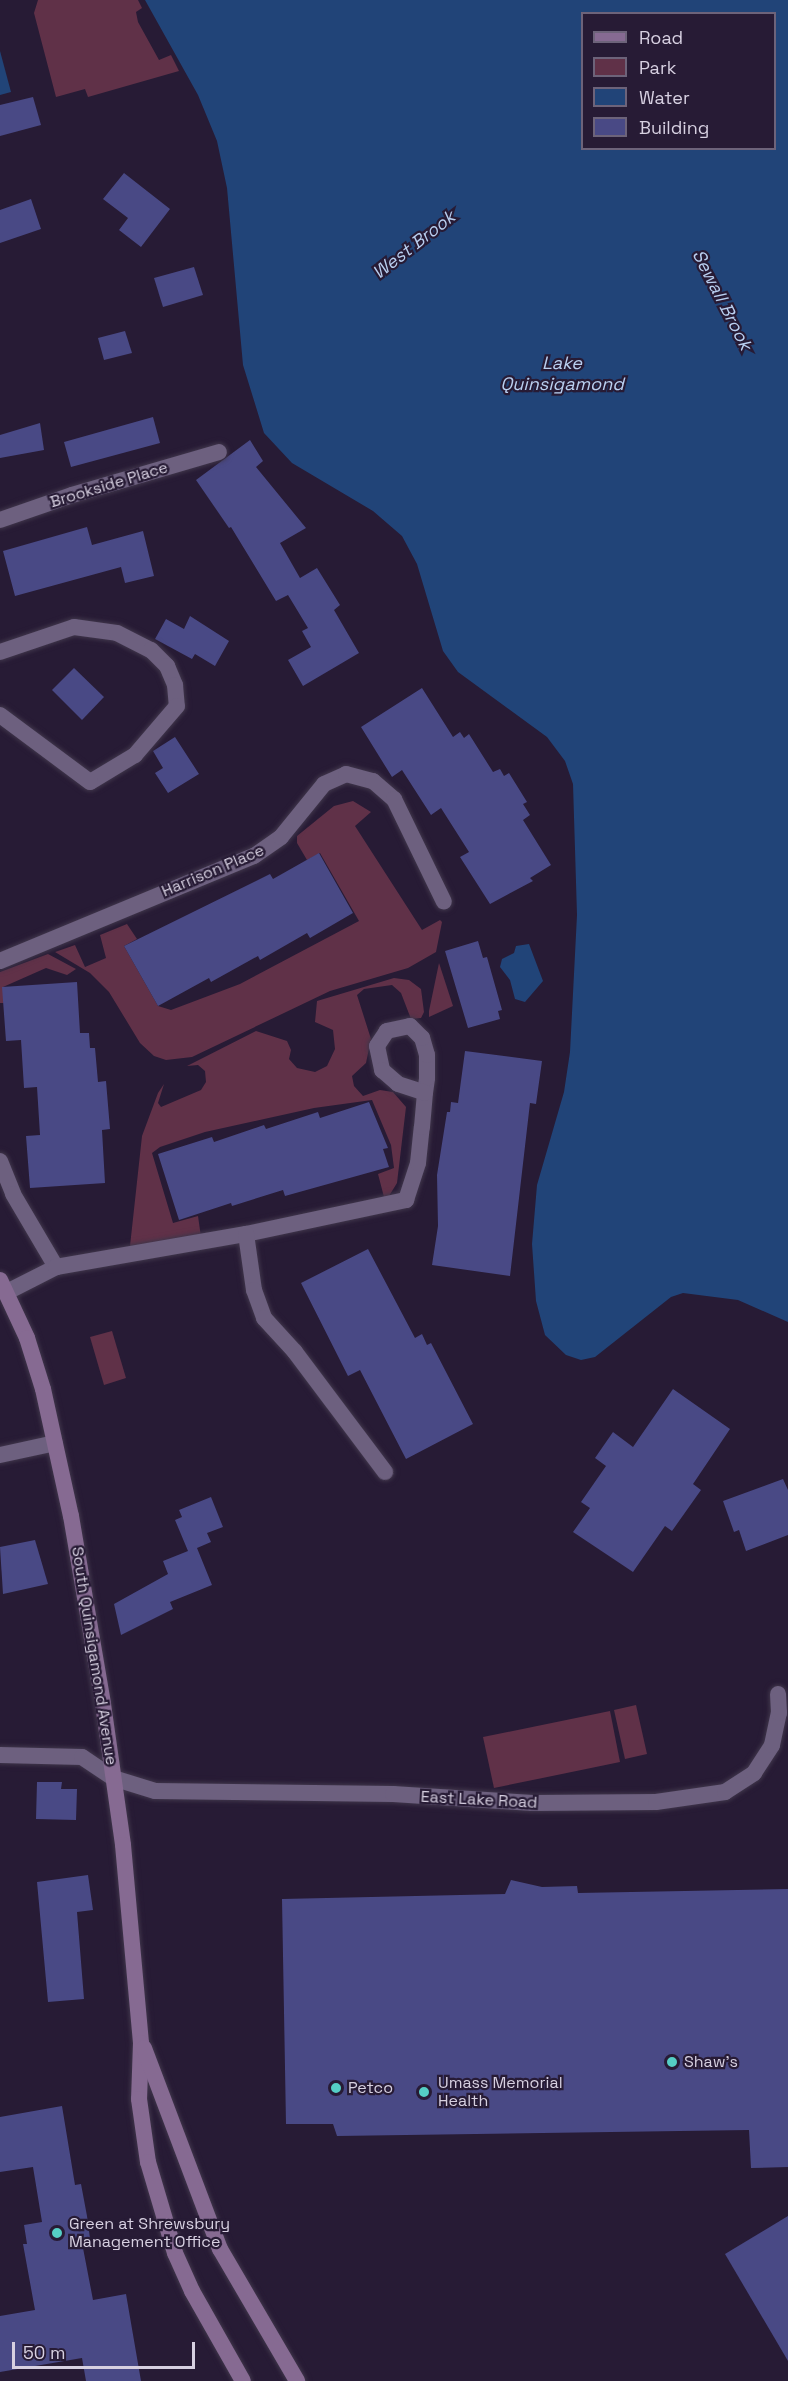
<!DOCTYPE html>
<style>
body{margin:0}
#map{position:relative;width:788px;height:2381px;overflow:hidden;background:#271b35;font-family:"Space Grotesk",sans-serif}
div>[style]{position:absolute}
.green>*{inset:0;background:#603148}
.water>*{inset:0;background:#214478}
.building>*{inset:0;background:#494985}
.roads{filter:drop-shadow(0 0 2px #40364b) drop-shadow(0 0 2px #40364b)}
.minor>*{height:16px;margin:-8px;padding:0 8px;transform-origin:8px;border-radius:8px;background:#6d607f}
.secondary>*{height:16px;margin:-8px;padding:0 8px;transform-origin:8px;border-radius:8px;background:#866a92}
.dots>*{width:16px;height:16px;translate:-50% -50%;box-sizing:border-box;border:3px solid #271b35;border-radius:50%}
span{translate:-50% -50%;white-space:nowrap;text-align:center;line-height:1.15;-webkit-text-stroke:4.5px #271b35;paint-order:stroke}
.street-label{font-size:16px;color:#d7d0e1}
.poi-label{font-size:16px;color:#d7d0e1}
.left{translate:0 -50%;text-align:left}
.water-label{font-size:18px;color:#b9cff0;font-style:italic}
.legend{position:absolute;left:581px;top:12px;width:195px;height:138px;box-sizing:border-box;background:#271b35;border:2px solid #6d637a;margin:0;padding:8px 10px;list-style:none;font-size:18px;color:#d7d0e1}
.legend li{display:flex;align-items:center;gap:12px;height:30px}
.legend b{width:30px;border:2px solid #6d637a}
.scale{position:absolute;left:12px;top:2342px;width:183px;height:27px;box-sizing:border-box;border:3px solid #d7d0e1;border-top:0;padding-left:8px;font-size:18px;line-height:21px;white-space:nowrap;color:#d7d0e1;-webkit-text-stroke:4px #271b35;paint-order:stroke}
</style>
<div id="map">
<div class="green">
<div style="clip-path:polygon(38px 0,138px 0,142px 8px,136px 12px,138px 22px,159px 60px,171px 55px,179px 71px,88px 97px,85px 89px,56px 97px,34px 13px)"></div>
<div style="clip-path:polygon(353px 801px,371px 812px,355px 826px,422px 930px,440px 920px,442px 922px,436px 952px,408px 968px,330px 991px,192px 1057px,166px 1060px,154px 1056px,140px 1043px,109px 992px,90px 973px,55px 952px,75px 945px,85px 967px,106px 958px,100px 935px,127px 924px,137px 939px,124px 946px,158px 1006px,171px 1010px,240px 984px,359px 921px,320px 853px,307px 860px,297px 843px,297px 836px,334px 806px)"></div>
<div style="clip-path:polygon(48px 954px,76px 969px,67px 975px,46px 968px,3px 987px,4px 1003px,0 1003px,0 972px)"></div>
<div style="clip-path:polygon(439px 963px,453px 1006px,429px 1017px,429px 1011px)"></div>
<div style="clip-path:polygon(394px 978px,409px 980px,421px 989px,424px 1012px,421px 1018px,411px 1019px,401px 993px,392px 985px,364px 989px,357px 995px,371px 1039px,366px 1063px,352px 1076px,354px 1086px,363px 1096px,380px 1090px,393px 1092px,406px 1107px,397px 1183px,389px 1196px,384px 1197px,378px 1174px,394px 1168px,391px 1145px,372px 1100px,314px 1108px,205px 1132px,160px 1147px,152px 1153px,173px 1223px,198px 1216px,201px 1237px,130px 1246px,142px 1136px,158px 1093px,164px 1084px,158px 1103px,161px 1107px,201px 1090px,206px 1082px,205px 1071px,198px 1065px,187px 1066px,256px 1031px,287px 1041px,291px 1050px,289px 1059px,297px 1068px,315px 1072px,327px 1066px,335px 1049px,333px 1030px,315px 1022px,317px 1001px)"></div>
<div style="clip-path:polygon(112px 1331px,126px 1378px,104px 1385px,90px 1337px)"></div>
<div style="clip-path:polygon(636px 1705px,647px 1754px,625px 1759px,614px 1710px)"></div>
<div style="clip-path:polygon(610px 1711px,620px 1762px,494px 1788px,483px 1737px)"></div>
</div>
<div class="water">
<div style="clip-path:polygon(evenodd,145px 0,788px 0,788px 1322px,738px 1300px,683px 1293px,671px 1297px,595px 1357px,581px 1360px,566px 1355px,545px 1335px,536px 1301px,532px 1244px,537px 1185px,564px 1092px,570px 1052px,577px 915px,573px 784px,565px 761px,547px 737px,458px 672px,443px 651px,417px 564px,402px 536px,373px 511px,292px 463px,264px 433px,243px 365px,227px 188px,217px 141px,198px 95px,145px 0,582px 14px,774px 14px,774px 148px,582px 148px,582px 14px)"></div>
<div style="clip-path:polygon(0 51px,11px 92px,0 95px)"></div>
<div style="clip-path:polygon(529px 944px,543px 981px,525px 1002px,515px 999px,510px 980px,500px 967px,502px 959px,514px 953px,516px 946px)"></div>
</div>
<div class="building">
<div style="clip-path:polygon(33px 97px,41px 125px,0 136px,0 105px)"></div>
<div style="clip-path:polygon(124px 173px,170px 209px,141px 247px,119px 230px,128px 218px,103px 199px)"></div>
<div style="clip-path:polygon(31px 199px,41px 229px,0 243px,0 210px)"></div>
<div style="clip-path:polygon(194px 267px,203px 295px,163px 307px,154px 278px)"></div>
<div style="clip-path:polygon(125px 331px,132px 353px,104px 360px,98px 338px)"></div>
<div style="clip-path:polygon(153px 417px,160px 443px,71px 467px,64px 442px)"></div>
<div style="clip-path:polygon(40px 423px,44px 450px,0 458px,0 435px)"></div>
<div style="clip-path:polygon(250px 440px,263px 461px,256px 467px,306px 528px,280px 543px,300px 578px,317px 568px,340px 605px,334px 610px,359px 653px,303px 686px,288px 660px,311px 647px,302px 631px,308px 628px,288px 595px,276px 601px,231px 527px,229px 528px,196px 480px)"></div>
<div style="clip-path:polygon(87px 527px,92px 545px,143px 531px,154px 576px,125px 583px,121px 567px,15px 596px,3px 551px)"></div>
<div style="clip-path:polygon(190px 616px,229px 641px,215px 666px,195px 654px,192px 659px,155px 639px,166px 619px,184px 629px)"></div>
<div style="clip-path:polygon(74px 668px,104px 697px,82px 720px,52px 690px)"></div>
<div style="clip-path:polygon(422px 688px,453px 737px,460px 732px,464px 738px,469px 734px,493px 772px,500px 769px,504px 776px,509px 773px,527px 802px,523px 804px,530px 815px,523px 820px,551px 865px,530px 878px,533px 881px,490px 904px,460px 857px,469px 852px,441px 808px,431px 815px,402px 770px,392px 777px,361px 727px)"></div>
<div style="clip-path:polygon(175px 737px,199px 774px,168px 793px,155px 773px,163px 768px,153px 751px)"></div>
<div style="clip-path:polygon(319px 853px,353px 913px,310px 938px,307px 933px,260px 960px,258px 956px,211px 982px,209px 978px,158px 1006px,124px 946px,270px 874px,273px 879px)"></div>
<div style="clip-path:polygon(478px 941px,483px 958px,487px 957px,502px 1010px,498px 1011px,500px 1019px,468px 1028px,445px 951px)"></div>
<div style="clip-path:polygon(77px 982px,80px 1033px,89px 1033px,90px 1048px,95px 1048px,98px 1082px,106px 1081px,110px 1129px,102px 1130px,105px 1183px,30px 1188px,26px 1136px,40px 1135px,37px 1087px,24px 1088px,21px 1040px,6px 1041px,2px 987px)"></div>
<div style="clip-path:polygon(465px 1051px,542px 1061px,536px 1104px,530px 1103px,510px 1276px,432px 1265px,438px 1226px,437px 1175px,447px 1112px,450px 1112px,451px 1102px,458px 1103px)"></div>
<div style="clip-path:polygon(369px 1102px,388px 1148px,383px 1149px,389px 1167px,285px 1196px,283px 1190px,232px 1206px,231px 1203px,179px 1220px,158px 1154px,212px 1137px,214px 1142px,264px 1125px,266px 1129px,318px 1112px,320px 1118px)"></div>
<div style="clip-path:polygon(368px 1249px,415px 1338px,422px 1334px,427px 1345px,431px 1343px,473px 1424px,406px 1459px,360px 1370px,348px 1376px,301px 1283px)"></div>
<div style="clip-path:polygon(673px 1389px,730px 1429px,693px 1484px,701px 1490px,672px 1531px,665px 1526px,633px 1572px,573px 1532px,590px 1508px,581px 1502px,606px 1466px,595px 1458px,613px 1432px,633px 1447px)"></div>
<div style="clip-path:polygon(783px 1479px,788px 1490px,788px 1535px,746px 1551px,739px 1530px,734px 1532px,723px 1501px)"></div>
<div style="clip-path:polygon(211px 1497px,223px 1527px,207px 1533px,211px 1542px,197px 1548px,212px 1585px,170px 1602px,173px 1609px,121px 1635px,114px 1604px,168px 1574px,163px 1561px,188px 1551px,175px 1520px,182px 1517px,179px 1510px)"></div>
<div style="clip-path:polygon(35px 1540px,48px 1584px,3px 1594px,0 1547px)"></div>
<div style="clip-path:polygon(37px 1782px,62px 1782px,61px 1789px,77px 1789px,76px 1820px,36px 1819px)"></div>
<div style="clip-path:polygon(88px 1875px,93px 1910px,77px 1912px,84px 1999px,48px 2002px,37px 1882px)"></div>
<div style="clip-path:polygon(511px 1880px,542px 1887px,577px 1886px,578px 1893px,788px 1889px,788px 2167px,751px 2168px,749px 2130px,337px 2136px,333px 2124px,286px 2124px,282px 1899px,505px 1894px)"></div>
<div style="clip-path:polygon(62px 2106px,75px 2185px,81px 2184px,87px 2216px,91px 2246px,83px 2248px,93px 2300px,126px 2294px,141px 2381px,86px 2381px,82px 2358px,0 2372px,0 2316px,35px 2310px,23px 2244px,27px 2244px,24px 2225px,42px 2222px,33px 2167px,0 2172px,0 2117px)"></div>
<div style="clip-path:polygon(788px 2216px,788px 2361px,725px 2254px)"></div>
</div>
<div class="roads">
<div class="minor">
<div style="left:0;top:520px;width:76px;rotate:-19.1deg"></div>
<div style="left:72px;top:495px;width:153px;rotate:-16.3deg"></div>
<div style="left:0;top:652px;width:78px;rotate:-18.7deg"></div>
<div style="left:74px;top:627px;width:43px;rotate:7.9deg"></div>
<div style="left:117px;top:633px;width:38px;rotate:27deg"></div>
<div style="left:151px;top:650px;width:23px;rotate:45deg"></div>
<div style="left:167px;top:666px;width:21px;rotate:67deg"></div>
<div style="left:175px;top:685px;width:21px;rotate:85deg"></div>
<div style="left:177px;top:706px;width:65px;rotate:130.6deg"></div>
<div style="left:135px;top:755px;width:52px;rotate:149deg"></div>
<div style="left:90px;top:782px;width:112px;rotate:-143.3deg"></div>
<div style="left:0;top:961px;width:275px;rotate:-22.5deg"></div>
<div style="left:254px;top:856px;width:33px;rotate:-35deg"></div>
<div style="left:281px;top:837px;width:68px;rotate:-50.9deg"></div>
<div style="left:324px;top:784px;width:24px;rotate:-24deg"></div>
<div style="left:346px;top:774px;width:28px;rotate:15deg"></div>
<div style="left:373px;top:781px;width:28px;rotate:41deg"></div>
<div style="left:394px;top:799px;width:114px;rotate:64.1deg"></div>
<div style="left:0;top:1161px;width:35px;rotate:68deg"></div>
<div style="left:13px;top:1194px;width:85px;rotate:59.5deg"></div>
<div style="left:246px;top:1234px;width:164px;rotate:-12deg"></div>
<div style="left:406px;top:1200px;width:39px;rotate:-72deg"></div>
<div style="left:418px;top:1163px;width:36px;rotate:-84deg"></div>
<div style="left:422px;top:1127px;width:34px;rotate:-85deg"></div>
<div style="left:425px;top:1093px;width:15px;rotate:-82deg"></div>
<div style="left:427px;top:1078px;width:23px;rotate:-90deg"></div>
<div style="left:427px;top:1055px;width:18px;rotate:-106deg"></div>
<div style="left:422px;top:1038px;width:17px;rotate:-135deg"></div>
<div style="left:410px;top:1026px;width:24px;rotate:168deg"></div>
<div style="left:387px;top:1031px;width:18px;rotate:124deg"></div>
<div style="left:377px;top:1046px;width:25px;rotate:78deg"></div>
<div style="left:382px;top:1070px;width:21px;rotate:41deg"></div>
<div style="left:398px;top:1084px;width:28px;rotate:18deg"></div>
<div style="left:7px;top:1292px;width:55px;rotate:-27deg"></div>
<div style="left:56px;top:1267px;width:193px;rotate:-9.9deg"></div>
<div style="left:246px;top:1234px;width:57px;rotate:81.9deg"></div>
<div style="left:254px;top:1290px;width:30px;rotate:70deg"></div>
<div style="left:264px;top:1318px;width:46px;rotate:47.6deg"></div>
<div style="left:295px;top:1352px;width:150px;rotate:53.1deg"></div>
<div style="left:0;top:1455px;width:56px;rotate:-12.3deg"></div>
<div style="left:0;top:1755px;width:82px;rotate:1.4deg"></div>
<div style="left:82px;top:1757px;width:37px;rotate:34deg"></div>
<div style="left:113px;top:1778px;width:44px;rotate:17.2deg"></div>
<div style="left:155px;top:1791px;width:238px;rotate:0.7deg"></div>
<div style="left:393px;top:1794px;width:140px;rotate:3.7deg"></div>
<div style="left:533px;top:1803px;width:123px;rotate:-0.5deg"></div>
<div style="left:656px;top:1802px;width:70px;rotate:-8.2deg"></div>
<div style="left:725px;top:1792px;width:35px;rotate:-33deg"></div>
<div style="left:754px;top:1773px;width:33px;rotate:-57deg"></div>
<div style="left:772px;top:1745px;width:33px;rotate:-78deg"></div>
<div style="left:779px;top:1713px;width:19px;rotate:-93deg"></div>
</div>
<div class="secondary">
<div style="left:0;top:1280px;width:64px;rotate:65deg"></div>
<div style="left:27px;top:1338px;width:53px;rotate:72.6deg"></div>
<div style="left:43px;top:1389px;width:130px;rotate:77.6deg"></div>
<div style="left:71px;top:1516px;width:191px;rotate:80.3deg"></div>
<div style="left:103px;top:1704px;width:142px;rotate:81.9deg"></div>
<div style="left:123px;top:1845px;width:199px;rotate:84.8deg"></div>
<div style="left:141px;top:2043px;width:56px;rotate:92deg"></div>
<div style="left:139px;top:2099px;width:64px;rotate:81.9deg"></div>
<div style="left:148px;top:2162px;width:95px;rotate:73.5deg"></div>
<div style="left:175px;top:2253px;width:42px;rotate:65.9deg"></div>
<div style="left:192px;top:2291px;width:103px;rotate:60.5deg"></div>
<div style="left:144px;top:2048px;width:215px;rotate:69.3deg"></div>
<div style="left:220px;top:2249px;width:153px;rotate:59.7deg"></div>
</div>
</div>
<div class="dots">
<div style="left:672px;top:2062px;background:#55cec5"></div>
<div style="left:336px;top:2088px;background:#55cec5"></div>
<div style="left:424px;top:2092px;background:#55cec5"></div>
<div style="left:57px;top:2233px;background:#55cec5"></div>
</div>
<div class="street-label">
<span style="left:109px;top:485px;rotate:-17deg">Brookside Place</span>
<span style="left:213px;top:871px;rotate:-23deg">Harrison Place</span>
<span style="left:94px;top:1656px;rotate:81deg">South Quinsigamond Avenue</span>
<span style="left:479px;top:1800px;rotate:3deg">East Lake Road</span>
</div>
<div class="poi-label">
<span class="left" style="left:684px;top:2062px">Shaw's</span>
<span class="left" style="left:438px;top:2092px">Umass Memorial<br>Health</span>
<span class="left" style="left:348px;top:2088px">Petco</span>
<span class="left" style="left:69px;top:2233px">Green at Shrewsbury<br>Management Office</span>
</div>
<div class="water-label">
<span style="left:414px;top:245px;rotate:-38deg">West Brook</span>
<span style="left:722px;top:300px;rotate:63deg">Sewall Brook</span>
<span style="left:562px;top:374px">Lake<br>Quinsigamond</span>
</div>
<ul class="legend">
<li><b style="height:8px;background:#866a92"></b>Road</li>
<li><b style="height:16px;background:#603148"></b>Park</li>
<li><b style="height:16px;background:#214478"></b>Water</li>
<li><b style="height:16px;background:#494985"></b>Building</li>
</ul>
<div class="scale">50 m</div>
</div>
